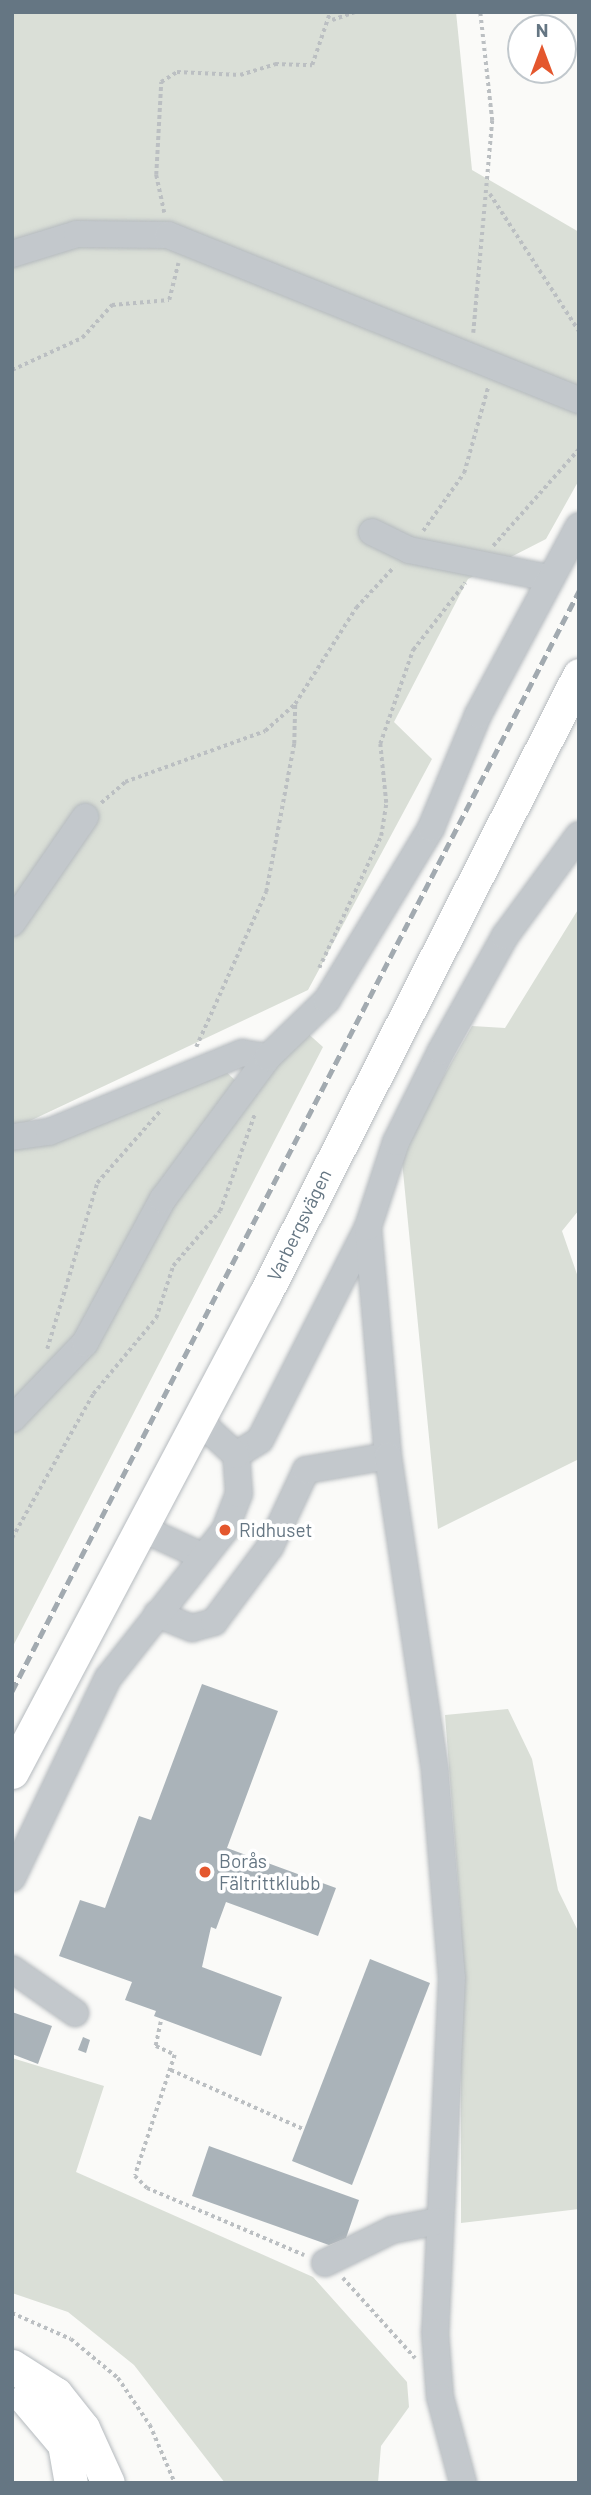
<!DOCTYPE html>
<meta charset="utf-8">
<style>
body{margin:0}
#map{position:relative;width:591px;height:2495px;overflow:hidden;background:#fafaf8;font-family:Barlow,sans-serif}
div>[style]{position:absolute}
.green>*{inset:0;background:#dadfd7}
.building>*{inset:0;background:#aab3b9}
.path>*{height:3.5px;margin-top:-1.75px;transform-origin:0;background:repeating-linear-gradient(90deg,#bbbfc2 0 3.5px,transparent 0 7px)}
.roads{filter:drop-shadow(0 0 2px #b5babe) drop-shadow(0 0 2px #b5babe)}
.minor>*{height:26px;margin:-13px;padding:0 13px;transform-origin:13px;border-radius:13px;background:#c3c8cc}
.major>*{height:33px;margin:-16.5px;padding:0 16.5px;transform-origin:16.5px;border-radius:16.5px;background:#fff}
.rail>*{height:5px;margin-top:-2.5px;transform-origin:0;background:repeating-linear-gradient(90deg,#a2aab0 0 10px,transparent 0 15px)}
.dots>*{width:19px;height:19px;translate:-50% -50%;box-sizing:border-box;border:4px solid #fff;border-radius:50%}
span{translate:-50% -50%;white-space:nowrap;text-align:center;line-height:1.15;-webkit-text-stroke:7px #fff;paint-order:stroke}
.street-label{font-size:19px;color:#657683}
.poi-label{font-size:19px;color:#657683}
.left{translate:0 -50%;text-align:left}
.frame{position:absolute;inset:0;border:14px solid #657683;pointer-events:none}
.north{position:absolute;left:507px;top:14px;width:70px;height:70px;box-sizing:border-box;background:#fff;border:2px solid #c1c8cd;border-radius:50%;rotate:0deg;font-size:19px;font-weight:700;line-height:28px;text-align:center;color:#657683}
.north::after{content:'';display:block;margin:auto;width:24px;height:32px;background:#e4572e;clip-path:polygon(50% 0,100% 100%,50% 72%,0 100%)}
</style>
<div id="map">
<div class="green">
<div style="clip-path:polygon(12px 12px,456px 12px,472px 170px,579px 232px,579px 480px,546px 539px,468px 579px,394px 722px,432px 759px,308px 990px,17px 1127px,12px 1127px)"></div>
<div style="clip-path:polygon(579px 908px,579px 1210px,562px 1231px,579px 1280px,579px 1459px,438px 1529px,401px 1151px,472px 1026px,505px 1028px)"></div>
<div style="clip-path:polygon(304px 1030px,323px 1047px,12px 1648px,12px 1149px,222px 1068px,251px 1095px)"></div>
<div style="clip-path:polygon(508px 1709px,532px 1759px,558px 1890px,579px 1933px,579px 2209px,461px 2223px,461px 1923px,445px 1715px)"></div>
<div style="clip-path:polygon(12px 2058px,104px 2086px,76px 2172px,313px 2277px,407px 2382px,409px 2407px,381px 2446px,378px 2483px,225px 2483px,134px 2365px,68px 2312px,12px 2293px)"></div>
</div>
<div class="building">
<div style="clip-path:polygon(202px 1684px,278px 1711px,227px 1848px,336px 1888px,318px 1936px,226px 1902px,216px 1929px,211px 1927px,202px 1967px,282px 1997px,261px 2056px,154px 2016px,156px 2011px,125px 2000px,132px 1982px,59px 1956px,80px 1900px,105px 1908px,139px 1816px,151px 1820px)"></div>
<div style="clip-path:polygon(370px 1959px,430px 1983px,352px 2185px,292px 2161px)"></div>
<div style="clip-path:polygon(12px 2012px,52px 2026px,38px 2064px,12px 2054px)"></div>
<div style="clip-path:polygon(83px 2037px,90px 2040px,86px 2053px,78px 2050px)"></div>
<div style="clip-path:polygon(209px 2146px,359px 2200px,346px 2238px,329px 2245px,192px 2196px)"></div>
</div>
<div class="path">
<div style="left:332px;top:20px;width:24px;rotate:-19deg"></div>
<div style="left:490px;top:194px;width:163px;rotate:57deg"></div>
<div style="left:164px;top:213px;width:39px;rotate:-102deg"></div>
<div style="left:156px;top:175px;width:93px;rotate:-86.9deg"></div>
<div style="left:161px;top:82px;width:19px;rotate:-32deg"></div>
<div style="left:177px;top:72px;width:63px;rotate:2.7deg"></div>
<div style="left:240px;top:75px;width:37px;rotate:-17deg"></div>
<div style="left:275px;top:64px;width:37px;rotate:2deg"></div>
<div style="left:312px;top:65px;width:56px;rotate:-71.2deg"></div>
<div style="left:473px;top:333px;width:213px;rotate:-84.9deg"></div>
<div style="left:492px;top:121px;width:110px;rotate:-96.3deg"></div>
<div style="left:12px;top:370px;width:77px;rotate:-24.6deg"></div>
<div style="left:82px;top:338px;width:45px;rotate:-47.7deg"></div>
<div style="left:112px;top:305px;width:57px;rotate:-5deg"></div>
<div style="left:169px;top:300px;width:38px;rotate:-76deg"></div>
<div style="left:423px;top:531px;width:71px;rotate:-54.7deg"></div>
<div style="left:464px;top:473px;width:89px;rotate:-74.4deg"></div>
<div style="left:493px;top:546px;width:130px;rotate:-48.4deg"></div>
<div style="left:101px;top:803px;width:32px;rotate:-41deg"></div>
<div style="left:125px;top:782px;width:149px;rotate:-20deg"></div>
<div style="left:265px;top:731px;width:40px;rotate:-42deg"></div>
<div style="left:295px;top:704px;width:114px;rotate:-57.6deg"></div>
<div style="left:356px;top:608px;width:56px;rotate:-47.2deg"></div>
<div style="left:319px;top:968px;width:146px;rotate:-64.8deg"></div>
<div style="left:381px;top:836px;width:33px;rotate:-81deg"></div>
<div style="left:386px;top:803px;width:59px;rotate:-95.8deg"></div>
<div style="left:380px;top:744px;width:100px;rotate:-70.7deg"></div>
<div style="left:413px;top:650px;width:85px;rotate:-52.2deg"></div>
<div style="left:196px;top:1047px;width:170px;rotate:-65.7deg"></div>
<div style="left:266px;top:892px;width:151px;rotate:-79.3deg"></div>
<div style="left:294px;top:744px;width:40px;rotate:-88.6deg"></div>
<div style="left:47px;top:1349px;width:173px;rotate:-73.2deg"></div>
<div style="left:97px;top:1183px;width:98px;rotate:-48.7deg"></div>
<div style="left:12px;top:1538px;width:165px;rotate:-60.6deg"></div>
<div style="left:93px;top:1394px;width:99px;rotate:-50.3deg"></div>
<div style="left:156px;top:1318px;width:55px;rotate:-71.9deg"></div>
<div style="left:173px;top:1266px;width:72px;rotate:-49.5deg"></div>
<div style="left:220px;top:1211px;width:104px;rotate:-70.3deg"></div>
<div style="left:161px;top:2022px;width:25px;rotate:102deg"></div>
<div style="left:156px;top:2046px;width:21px;rotate:25deg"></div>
<div style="left:175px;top:2055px;width:127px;rotate:108.3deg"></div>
<div style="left:135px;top:2176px;width:17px;rotate:45deg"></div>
<div style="left:147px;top:2188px;width:171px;rotate:23.1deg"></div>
<div style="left:171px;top:2070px;width:145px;rotate:24.1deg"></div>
<div style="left:343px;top:2278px;width:108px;rotate:48deg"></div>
<div style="left:12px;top:2313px;width:64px;rotate:23.8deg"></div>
<div style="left:71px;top:2339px;width:61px;rotate:39.7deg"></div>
<div style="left:118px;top:2378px;width:57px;rotate:55.8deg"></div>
<div style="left:150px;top:2425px;width:63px;rotate:66.7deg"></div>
</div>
<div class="roads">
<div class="minor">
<div style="left:12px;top:254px;width:68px;rotate:-17.1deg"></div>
<div style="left:77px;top:234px;width:91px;rotate:0.6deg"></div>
<div style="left:168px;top:235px;width:443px;rotate:21.9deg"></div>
<div style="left:372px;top:532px;width:41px;rotate:25.9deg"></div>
<div style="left:409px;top:550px;width:143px;rotate:11.3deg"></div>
<div style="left:12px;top:923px;width:129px;rotate:-55.4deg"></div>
<div style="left:12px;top:1137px;width:37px;rotate:-8deg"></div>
<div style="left:49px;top:1132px;width:209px;rotate:-22.3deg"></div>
<div style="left:242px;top:1053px;width:26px;rotate:9deg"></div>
<div style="left:12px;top:1419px;width:105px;rotate:-46.2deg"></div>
<div style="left:85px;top:1343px;width:164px;rotate:-61.6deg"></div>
<div style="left:163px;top:1199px;width:177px;rotate:-53.5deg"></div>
<div style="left:268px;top:1057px;width:82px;rotate:-44deg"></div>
<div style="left:327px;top:1000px;width:201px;rotate:-58.8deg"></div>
<div style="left:431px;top:828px;width:122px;rotate:-67.4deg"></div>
<div style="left:478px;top:715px;width:214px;rotate:-61.9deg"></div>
<div style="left:236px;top:1455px;width:28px;rotate:-32deg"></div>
<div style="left:260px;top:1440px;width:237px;rotate:-63.1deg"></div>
<div style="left:388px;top:1456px;width:230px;rotate:-95deg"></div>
<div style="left:368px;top:1227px;width:89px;rotate:-71.8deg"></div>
<div style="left:396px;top:1142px;width:102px;rotate:-63.7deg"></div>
<div style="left:441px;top:1051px;width:132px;rotate:-60.9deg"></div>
<div style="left:505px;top:936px;width:125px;rotate:-53.8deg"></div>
<div style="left:141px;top:1528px;width:69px;rotate:24.7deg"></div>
<div style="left:157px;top:1614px;width:38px;rotate:22deg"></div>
<div style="left:192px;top:1628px;width:23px;rotate:-15deg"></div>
<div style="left:214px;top:1622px;width:94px;rotate:-53.3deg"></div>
<div style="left:270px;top:1547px;width:85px;rotate:-64.9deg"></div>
<div style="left:306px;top:1470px;width:83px;rotate:-9.7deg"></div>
<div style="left:388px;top:1456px;width:319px;rotate:81.5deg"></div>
<div style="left:435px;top:1772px;width:207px;rotate:85.3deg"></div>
<div style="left:452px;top:1978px;width:354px;rotate:92.7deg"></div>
<div style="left:435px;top:2332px;width:65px;rotate:85.6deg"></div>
<div style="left:440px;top:2397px;width:89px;rotate:75deg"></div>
<div style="left:12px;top:1878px;width:222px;rotate:-64.4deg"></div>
<div style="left:108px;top:1678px;width:189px;rotate:-51.7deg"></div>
<div style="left:225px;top:1530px;width:39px;rotate:-69deg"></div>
<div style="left:239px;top:1494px;width:39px;rotate:-94deg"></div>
<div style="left:236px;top:1455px;width:50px;rotate:-137.4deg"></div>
<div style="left:12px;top:1969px;width:77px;rotate:34.9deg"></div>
<div style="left:325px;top:2263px;width:75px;rotate:-26.2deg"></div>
<div style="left:392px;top:2230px;width:47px;rotate:-11.1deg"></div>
</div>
<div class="major">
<div style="left:12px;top:1772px;width:541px;rotate:-62.11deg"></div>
<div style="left:265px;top:1294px;width:694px;rotate:-63.1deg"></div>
<div style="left:12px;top:2366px;width:52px;rotate:32.5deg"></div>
<div style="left:56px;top:2394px;width:43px;rotate:51.5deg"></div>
<div style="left:83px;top:2428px;width:60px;rotate:65.6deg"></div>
<div style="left:26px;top:2399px;width:59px;rotate:49.8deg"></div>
<div style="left:64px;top:2444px;width:40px;rotate:80deg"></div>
</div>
</div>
<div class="rail">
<div style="left:12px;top:1691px;width:1238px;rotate:-62.73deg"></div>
</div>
<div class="dots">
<div style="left:225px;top:1530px;background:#e4572e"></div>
<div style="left:205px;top:1872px;background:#e4572e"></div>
</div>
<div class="street-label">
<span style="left:299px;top:1225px;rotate:-64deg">Varbergsvägen</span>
</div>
<div class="poi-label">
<span class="left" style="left:239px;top:1530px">Ridhuset</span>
<span class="left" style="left:219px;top:1872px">Borås<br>Fältrittklubb</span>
</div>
<div class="frame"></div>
<div class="north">N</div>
</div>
